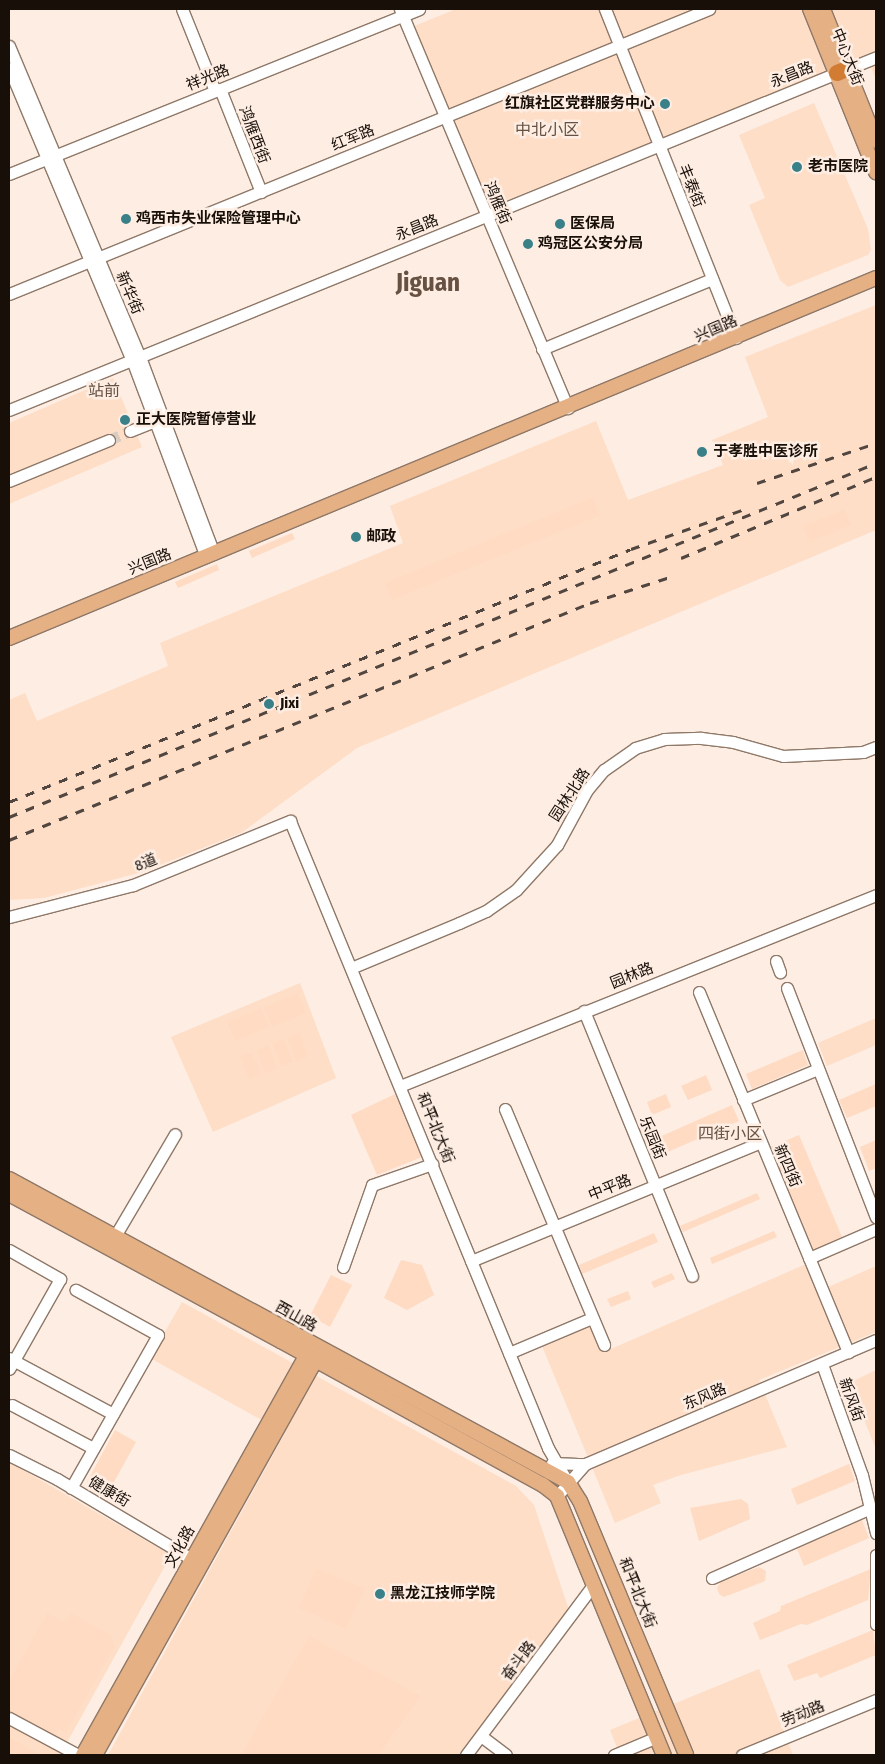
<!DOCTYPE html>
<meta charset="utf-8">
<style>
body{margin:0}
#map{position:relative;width:885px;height:1764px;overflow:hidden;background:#fdede2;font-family:"Fira Sans Condensed","Noto Sans SC",sans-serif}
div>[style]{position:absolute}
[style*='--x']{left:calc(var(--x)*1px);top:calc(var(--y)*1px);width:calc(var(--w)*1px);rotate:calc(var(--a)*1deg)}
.built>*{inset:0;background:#fedec7}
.green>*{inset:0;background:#ffdbc3}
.minor-tunnel>*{height:11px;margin-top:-5.5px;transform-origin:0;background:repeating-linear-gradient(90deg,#dbccc1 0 11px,transparent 0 16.5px)}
.roads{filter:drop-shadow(1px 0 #8f7868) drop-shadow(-1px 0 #8f7868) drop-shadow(0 1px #8f7868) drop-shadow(0 -1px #8f7868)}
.minor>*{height:11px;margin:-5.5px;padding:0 5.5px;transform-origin:5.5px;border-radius:5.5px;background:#fff}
.major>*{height:14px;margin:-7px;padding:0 7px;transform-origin:7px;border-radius:7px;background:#e4b084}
.highway>*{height:16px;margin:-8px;padding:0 8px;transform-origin:8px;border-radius:8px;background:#d27b32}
.rail>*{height:3px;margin-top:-1.5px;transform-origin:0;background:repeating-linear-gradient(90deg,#524740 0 9px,transparent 0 18px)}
.dots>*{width:14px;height:14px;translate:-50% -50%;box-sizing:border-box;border:2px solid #fdede2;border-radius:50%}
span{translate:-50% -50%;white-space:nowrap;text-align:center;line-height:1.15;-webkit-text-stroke:5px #fdede2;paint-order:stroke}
.street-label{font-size:15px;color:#180f09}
.poi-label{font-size:15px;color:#180f09;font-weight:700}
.right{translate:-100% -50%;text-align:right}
.left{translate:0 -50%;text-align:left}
.neighbourhood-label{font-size:16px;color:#665142}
.town-label{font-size:25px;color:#665142;font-weight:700}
.frame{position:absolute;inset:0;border:10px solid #180f09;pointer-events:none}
</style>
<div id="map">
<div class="built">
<div style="clip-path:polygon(456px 9px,876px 9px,876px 79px,866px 56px,490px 207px,412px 27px)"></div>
<div style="clip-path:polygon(814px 103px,868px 229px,871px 250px,868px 255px,788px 287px,780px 280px,749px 205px,765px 198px,739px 135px)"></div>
<div style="clip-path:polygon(876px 305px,876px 530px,357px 748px,241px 833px,142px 872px,44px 898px,9px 900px,9px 700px,25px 693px,37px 721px,168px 666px,160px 643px,403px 543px,390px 506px,596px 421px,628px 500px,723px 465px,712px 440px,768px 417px,745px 357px)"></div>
<div style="clip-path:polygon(113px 378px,142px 447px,9px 504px,9px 423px)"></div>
<div style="clip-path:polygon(300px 983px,336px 1078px,213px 1132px,171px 1037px)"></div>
<div style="clip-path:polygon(876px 1018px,876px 1045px,827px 1066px,818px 1043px)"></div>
<div style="clip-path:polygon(806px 1264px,817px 1292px,876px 1266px,876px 1332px,759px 1380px,787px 1447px,681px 1475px,653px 1485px,661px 1503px,615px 1523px,542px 1346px,592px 1324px,604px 1352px)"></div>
<div style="clip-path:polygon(182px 1302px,516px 1486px,534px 1505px,569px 1610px,459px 1755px,108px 1755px,285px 1433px,150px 1358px)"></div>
<div style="clip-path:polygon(876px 1370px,876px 1449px,849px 1383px)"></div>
<div style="clip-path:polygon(9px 1462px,171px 1555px,60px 1755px,9px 1755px)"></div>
<div style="clip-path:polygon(759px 1669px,793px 1755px,620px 1755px,610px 1730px)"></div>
</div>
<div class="green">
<div style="clip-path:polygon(593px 497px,600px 515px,392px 600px,385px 583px)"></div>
<div style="clip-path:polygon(845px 509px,851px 525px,809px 542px,803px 526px)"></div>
<div style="clip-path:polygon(292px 533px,295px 539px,252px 558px,249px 551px)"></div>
<div style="clip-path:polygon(217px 564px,219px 570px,178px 588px,175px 582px)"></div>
<div style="clip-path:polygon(298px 993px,306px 1013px,272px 1027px,264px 1007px)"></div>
<div style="clip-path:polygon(261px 1008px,269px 1027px,235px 1041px,227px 1022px)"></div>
<div style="clip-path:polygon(300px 1033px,308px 1056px,296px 1061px,288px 1038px)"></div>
<div style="clip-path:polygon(284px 1039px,293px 1062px,281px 1066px,272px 1043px)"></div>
<div style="clip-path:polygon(269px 1045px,277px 1068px,265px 1073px,257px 1050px)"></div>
<div style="clip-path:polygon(803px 1050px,808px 1065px,752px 1089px,746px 1074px)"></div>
<div style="clip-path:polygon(252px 1052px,261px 1074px,249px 1079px,240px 1056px)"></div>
<div style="clip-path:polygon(706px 1075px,712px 1090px,688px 1100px,681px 1086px)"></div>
<div style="clip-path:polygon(876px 1084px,876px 1106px,847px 1118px,839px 1100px)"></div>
<div style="clip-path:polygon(395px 1094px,422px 1157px,377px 1175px,351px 1115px)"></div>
<div style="clip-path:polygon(666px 1094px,671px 1107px,652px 1115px,647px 1102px)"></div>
<div style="clip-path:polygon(732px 1105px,739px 1121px,663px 1154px,657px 1138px)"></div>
<div style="clip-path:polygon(799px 1135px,842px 1237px,813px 1250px,769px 1148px)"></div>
<div style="clip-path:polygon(876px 1140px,876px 1168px,869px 1171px,860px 1147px)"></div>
<div style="clip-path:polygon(757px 1193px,760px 1199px,683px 1232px,680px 1226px)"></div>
<div style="clip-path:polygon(774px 1231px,777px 1237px,712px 1264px,710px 1258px)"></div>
<div style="clip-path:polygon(654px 1233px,658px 1242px,582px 1274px,579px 1265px)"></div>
<div style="clip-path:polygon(401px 1260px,422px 1265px,434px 1295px,407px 1310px,384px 1298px)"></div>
<div style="clip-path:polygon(672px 1273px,675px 1279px,654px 1288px,651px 1282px)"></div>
<div style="clip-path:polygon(331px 1275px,352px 1285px,330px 1327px,310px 1316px)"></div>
<div style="clip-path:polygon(628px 1291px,631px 1299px,611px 1307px,607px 1299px)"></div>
<div style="clip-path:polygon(115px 1430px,136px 1442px,108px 1493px,87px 1482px)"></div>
<div style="clip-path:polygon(849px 1464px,855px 1481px,797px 1505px,791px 1489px)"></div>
<div style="clip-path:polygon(741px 1499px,748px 1504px,750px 1519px,699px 1541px,690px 1508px)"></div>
<div style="clip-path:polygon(861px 1518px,869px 1538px,804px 1566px,796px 1546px)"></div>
<div style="clip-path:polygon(759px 1567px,766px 1571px,765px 1581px,724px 1597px,719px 1594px,717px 1588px,721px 1581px)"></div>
<div style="clip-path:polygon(316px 1569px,365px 1588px,346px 1629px,299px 1608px)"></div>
<div style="clip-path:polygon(871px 1569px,868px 1600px,807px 1625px,801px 1624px,760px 1640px,753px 1623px,780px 1611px,781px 1606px)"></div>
<div style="clip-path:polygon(47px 1613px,65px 1623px,71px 1613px,112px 1636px,114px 1647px,66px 1733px,59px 1729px,54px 1738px,9px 1712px,9px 1681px)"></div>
<div style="clip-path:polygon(873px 1630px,876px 1655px,820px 1678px,817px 1673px,794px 1681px,787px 1665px)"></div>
<div style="clip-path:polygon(309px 1636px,421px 1696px,378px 1755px,241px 1755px)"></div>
<div style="clip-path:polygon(9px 1737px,40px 1755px,9px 1755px)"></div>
</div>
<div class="minor-tunnel">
<div style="--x:109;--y:440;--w:23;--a:-23"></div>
</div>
<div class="roads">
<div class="minor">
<div style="--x:182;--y:9;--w:88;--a:68.1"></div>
<div style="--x:400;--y:9;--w:433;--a:67.2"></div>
<div style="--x:605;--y:9;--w:354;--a:68.3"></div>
<div style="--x:9;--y:46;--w:337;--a:67.2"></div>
<div style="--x:140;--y:357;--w:210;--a:69.4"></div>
<div style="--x:9;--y:68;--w:317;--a:67.2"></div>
<div style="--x:132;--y:360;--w:210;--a:69.4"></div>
<div style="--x:847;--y:69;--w:31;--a:-22"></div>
<div style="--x:220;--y:89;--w:111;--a:68.3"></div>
<div style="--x:9;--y:174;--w:442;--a:-21.9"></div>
<div style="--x:9;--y:294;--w:756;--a:-22.15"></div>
<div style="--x:542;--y:349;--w:184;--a:-22.4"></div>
<div style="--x:9;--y:410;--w:894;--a:-22.15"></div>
<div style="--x:130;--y:431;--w:27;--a:-22"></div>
<div style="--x:9;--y:481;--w:108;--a:-22.3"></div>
<div style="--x:9;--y:917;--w:128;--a:-14.5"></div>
<div style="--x:133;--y:885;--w:170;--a:-22.2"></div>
<div style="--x:290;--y:821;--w:678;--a:67.63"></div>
<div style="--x:548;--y:1448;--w:39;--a:60"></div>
<div style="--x:776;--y:961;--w:12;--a:70"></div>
<div style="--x:351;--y:968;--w:117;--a:-22.6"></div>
<div style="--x:459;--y:923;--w:30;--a:-24"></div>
<div style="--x:486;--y:911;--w:37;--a:-35"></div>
<div style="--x:516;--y:890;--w:61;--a:-47.7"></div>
<div style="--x:557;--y:845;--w:63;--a:-61.4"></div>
<div style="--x:587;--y:790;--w:26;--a:-50"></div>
<div style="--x:604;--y:770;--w:38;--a:-35"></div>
<div style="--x:635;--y:748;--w:30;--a:-17"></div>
<div style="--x:664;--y:739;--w:37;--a:-2"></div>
<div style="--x:701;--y:738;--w:32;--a:7"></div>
<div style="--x:733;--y:742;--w:52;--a:15.6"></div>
<div style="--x:783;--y:756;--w:80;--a:-2.9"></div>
<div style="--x:863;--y:752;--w:14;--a:-21"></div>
<div style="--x:787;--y:988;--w:246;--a:68.8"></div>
<div style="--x:699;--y:992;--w:390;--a:67.5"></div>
<div style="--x:584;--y:1011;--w:286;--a:67.8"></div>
<div style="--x:400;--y:1086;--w:513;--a:-21.86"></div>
<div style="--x:743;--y:1100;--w:81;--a:-22.5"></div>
<div style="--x:505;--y:1109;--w:256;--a:67.2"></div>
<div style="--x:115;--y:1236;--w:118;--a:-59.5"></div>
<div style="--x:9;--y:1250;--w:59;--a:29.6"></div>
<div style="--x:60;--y:1279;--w:103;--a:119.5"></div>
<div style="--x:809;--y:1258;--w:73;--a:-23.4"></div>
<div style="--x:471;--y:1261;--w:313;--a:-22.3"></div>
<div style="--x:343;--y:1267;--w:87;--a:-70.5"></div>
<div style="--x:372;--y:1185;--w:64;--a:-19.3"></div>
<div style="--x:509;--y:1353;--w:90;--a:-22.9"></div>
<div style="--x:9;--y:1358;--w:118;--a:28.3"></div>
<div style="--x:822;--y:1364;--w:118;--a:70.2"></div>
<div style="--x:862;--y:1475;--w:60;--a:76.4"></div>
<div style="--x:12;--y:1405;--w:92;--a:28"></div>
<div style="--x:9;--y:1455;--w:54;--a:26.6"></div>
<div style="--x:57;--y:1479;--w:157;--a:30.7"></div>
<div style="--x:552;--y:1463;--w:33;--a:2"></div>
<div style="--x:71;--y:1488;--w:176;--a:-60.4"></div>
<div style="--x:158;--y:1335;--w:94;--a:-151.2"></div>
<div style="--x:557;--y:1496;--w:43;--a:-48.8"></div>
<div style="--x:585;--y:1464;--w:316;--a:-23.1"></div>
<div style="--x:876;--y:1555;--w:69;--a:90"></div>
<div style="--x:712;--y:1578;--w:174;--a:-23.8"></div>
<div style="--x:9;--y:1718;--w:78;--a:28.2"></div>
<div style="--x:481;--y:1736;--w:31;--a:37"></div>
<div style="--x:466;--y:1755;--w:214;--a:-53.2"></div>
<div style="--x:614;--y:1755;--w:47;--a:-22.7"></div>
<div style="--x:742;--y:1755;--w:145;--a:-22.3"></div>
</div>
<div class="major">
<div style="--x:810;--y:9;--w:176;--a:68"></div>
<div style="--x:823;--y:9;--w:142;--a:68.1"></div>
<div style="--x:9;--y:638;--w:939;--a:-22.55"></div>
<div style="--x:9;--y:1179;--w:636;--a:28.46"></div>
<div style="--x:568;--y:1482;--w:22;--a:58"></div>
<div style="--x:580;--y:1501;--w:275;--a:67.3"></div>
<div style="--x:9;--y:1194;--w:309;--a:28.4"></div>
<div style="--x:281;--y:1341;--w:299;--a:28.8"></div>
<div style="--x:543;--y:1485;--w:18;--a:38"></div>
<div style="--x:557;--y:1496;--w:280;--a:67.6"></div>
<div style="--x:83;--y:1755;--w:457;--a:-60.8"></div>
<div style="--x:95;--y:1755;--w:458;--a:-60.8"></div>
</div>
<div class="highway">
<div style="--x:837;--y:73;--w:11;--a:-22"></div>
</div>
</div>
<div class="rail">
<div style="--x:757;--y:483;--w:126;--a:-18.6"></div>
<div style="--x:681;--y:558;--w:211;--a:-22.6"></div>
<div style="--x:9;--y:802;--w:671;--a:-22.13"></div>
<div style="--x:631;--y:549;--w:118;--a:-19.4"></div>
<div style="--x:9;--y:817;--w:936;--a:-22.21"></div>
<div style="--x:9;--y:840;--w:627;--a:-22.19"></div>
<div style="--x:590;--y:603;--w:84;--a:-18"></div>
</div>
<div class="dots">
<div style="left:665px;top:104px;background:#398089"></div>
<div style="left:797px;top:167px;background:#398089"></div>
<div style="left:126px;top:219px;background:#398089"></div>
<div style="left:560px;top:224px;background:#398089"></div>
<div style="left:528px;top:244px;background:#398089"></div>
<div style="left:125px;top:420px;background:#398089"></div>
<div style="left:702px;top:452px;background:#398089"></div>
<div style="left:356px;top:537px;background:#398089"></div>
<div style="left:269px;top:704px;background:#398089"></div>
<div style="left:380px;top:1594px;background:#398089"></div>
</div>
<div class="street-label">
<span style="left:847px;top:57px;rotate:68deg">中心大街</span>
<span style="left:792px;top:75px;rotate:-22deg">永昌路</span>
<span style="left:208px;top:78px;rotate:-22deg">祥光路</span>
<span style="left:254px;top:135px;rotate:69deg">鸿雁西街</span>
<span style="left:353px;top:138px;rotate:-22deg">红军路</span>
<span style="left:691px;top:186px;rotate:68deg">丰泰街</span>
<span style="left:497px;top:203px;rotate:67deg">鸿雁街</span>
<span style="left:417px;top:228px;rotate:-22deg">永昌路</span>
<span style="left:129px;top:293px;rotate:67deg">新华街</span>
<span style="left:716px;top:329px;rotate:-23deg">兴国路</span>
<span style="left:150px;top:562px;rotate:-22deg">兴国路</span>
<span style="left:570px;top:795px;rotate:-57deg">园林北路</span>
<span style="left:146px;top:863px;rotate:-22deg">8道</span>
<span style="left:632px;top:976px;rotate:-22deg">园林路</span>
<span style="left:435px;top:1128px;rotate:68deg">和平北大街</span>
<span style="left:652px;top:1138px;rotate:68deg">乐园街</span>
<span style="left:787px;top:1166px;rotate:67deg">新四街</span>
<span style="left:610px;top:1188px;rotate:-22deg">中平路</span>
<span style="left:296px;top:1317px;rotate:29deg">西山路</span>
<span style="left:705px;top:1397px;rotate:-23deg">东风路</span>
<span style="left:851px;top:1400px;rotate:70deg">新风街</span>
<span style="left:109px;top:1492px;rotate:30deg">健康街</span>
<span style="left:180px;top:1547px;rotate:-61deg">文化路</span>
<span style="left:637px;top:1593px;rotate:68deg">和平北大街</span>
<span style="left:519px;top:1661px;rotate:-53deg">奋斗路</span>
<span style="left:803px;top:1714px;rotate:-22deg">劳动路</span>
</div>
<div class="poi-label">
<span class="right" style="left:655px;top:104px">红旗社区党群服务中心</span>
<span class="left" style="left:808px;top:167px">老市医院</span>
<span class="left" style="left:136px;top:219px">鸡西市失业保险管理中心</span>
<span class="left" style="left:570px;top:224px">医保局</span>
<span class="left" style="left:538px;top:244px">鸡冠区公安分局</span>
<span class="left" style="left:136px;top:420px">正大医院暂停营业</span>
<span class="left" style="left:713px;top:452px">于孝胜中医诊所</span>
<span class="left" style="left:366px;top:537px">邮政</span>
<span class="left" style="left:280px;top:704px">Jixi</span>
<span class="left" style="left:390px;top:1594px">黑龙江技师学院</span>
</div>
<div class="neighbourhood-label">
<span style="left:547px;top:130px">中北小区</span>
<span style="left:104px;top:391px">站前</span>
<span style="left:730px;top:1134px">四街小区</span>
</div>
<div class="town-label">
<span style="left:428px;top:283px">Jiguan</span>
</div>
<div class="frame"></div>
</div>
